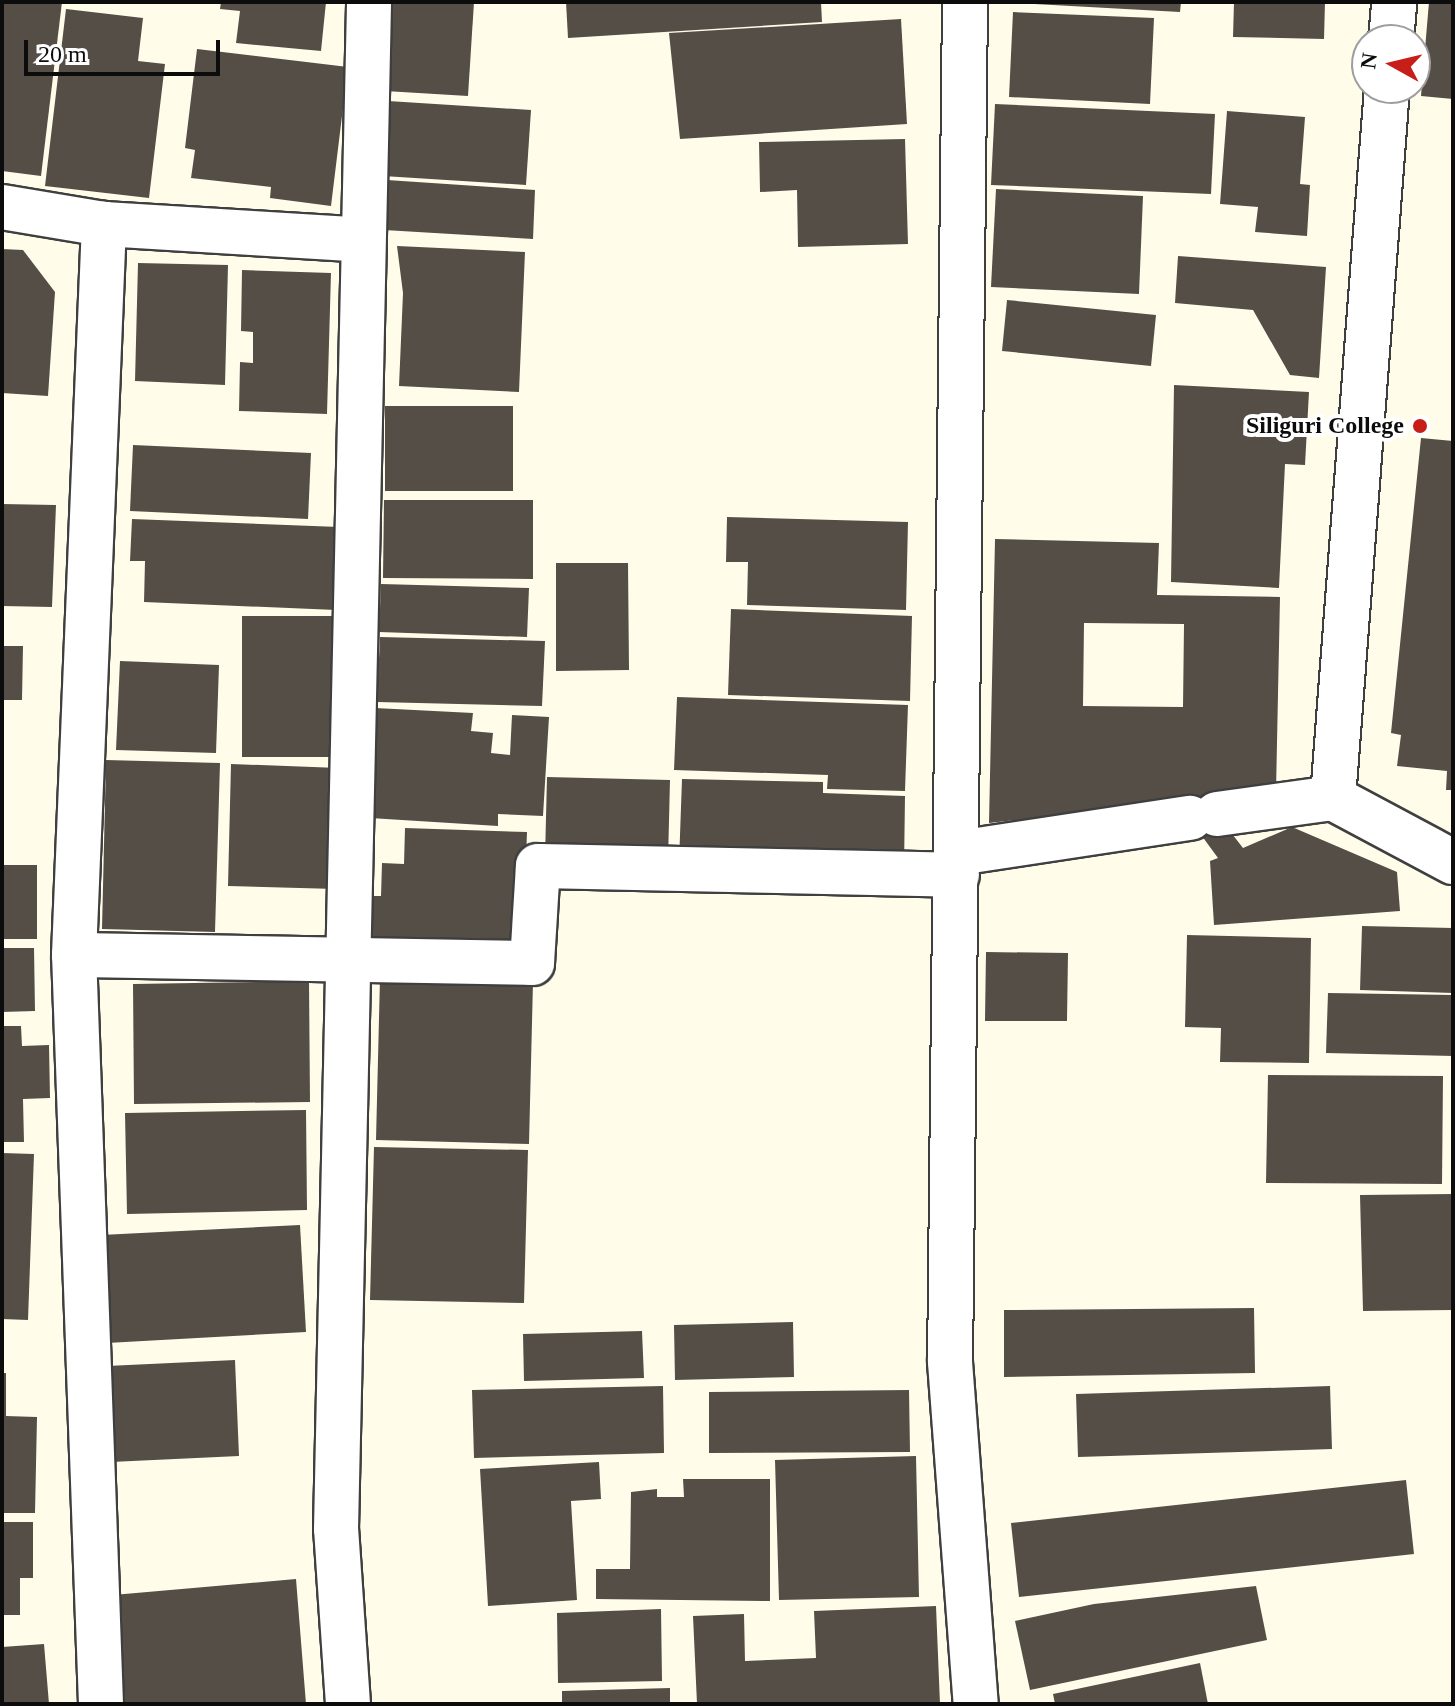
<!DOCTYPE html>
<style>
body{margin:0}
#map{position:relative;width:1455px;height:1706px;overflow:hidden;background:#fffdea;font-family:Georgia,serif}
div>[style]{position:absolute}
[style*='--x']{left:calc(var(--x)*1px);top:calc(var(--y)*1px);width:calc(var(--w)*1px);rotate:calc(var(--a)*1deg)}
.building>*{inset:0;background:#554e47}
.roads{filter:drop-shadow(2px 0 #3f3f3f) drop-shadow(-2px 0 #3f3f3f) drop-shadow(0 2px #3f3f3f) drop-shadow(0 -2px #3f3f3f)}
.minor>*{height:44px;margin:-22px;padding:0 22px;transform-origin:22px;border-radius:22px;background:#fff}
.dots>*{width:22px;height:22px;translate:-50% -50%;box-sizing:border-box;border:4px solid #fff;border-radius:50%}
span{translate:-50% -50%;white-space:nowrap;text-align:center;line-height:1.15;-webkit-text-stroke:8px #fff;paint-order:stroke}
.poi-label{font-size:24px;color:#0c0c0c;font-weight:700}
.right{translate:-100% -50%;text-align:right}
.frame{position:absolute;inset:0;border:4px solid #0c0c0c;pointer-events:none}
.north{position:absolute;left:1351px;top:24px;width:80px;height:80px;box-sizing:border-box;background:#fff;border:2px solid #9e9e9e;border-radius:50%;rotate:278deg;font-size:22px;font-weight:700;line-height:32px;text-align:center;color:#0c0c0c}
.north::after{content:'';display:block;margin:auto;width:28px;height:36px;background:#c71e19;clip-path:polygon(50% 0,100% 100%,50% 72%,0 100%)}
.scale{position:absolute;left:24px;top:40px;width:196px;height:36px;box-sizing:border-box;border:4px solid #0c0c0c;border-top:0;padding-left:10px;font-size:24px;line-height:28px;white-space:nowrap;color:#0c0c0c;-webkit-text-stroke:6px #fff;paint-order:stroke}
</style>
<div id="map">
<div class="building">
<div style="clip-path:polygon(2px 2px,62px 2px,41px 176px,2px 171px)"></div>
<div style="clip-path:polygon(221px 2px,326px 2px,321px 51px,236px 43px,240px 11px,220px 9px)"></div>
<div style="clip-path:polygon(391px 2px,474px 2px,468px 96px,385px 91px)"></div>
<div style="clip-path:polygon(566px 2px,821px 2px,822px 22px,568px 38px)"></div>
<div style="clip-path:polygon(1000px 2px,1181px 2px,1180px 12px)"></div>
<div style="clip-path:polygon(1234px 2px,1325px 2px,1324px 39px,1233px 37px)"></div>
<div style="clip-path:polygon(1429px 2px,1453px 2px,1453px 99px,1421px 96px)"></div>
<div style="clip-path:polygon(66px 9px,143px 18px,138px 61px,165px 64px,149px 198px,45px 186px)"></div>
<div style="clip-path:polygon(1013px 12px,1154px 18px,1150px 104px,1009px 97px)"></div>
<div style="clip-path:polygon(901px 19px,907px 124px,680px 139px,669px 33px)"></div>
<div style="clip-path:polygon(197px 49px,348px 67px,331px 206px,270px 198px,271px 187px,191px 178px,195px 150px,185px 148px)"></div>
<div style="clip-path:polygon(388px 101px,531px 110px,526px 185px,383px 176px)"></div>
<div style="clip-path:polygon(995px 104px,1215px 114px,1211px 194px,991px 185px)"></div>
<div style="clip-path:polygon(1227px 111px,1305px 117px,1300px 184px,1310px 185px,1307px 236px,1255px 232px,1258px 207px,1220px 204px)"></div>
<div style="clip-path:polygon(905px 139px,908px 244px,798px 247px,797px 190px,760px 192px,759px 142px)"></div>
<div style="clip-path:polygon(387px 180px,535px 190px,533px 239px,384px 230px)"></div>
<div style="clip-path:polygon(996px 189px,1143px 196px,1139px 294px,991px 287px)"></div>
<div style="clip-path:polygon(397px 246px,525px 252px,519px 392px,399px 386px,403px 293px)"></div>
<div style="clip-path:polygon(2px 249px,23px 250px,55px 292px,48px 396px,2px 393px)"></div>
<div style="clip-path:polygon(1178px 256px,1326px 267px,1319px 378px,1290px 375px,1253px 310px,1175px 303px)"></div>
<div style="clip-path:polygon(138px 263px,228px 265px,225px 385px,135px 381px)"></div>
<div style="clip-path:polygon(242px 270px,331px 273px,327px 414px,239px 411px,240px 362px,253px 363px,253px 332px,241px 331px)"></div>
<div style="clip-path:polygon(1007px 300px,1156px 315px,1151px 366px,1002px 351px)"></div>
<div style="clip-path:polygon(1174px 385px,1309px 392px,1305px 465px,1285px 464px,1279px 588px,1171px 582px)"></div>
<div style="clip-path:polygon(385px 406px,513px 406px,513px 491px,385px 491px)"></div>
<div style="clip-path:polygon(1421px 438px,1453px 441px,1453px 790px,1446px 790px,1447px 771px,1397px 766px,1401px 735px,1391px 733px)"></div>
<div style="clip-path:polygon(133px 445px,311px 453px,308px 519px,130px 511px)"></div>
<div style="clip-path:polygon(384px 500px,533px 500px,533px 579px,383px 578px)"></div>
<div style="clip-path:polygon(2px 504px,56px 505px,52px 607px,2px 606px)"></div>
<div style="clip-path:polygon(727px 517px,908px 522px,906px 610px,747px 605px,748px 562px,726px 562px)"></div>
<div style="clip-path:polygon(132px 519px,339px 527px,336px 610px,144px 602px,145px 561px,130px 561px)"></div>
<div style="clip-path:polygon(evenodd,995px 539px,1159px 543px,1157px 595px,1280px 597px,1276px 792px,1205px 799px,1243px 848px,1292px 827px,1397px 872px,1400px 911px,1214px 925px,1210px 861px,1218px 858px,1177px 802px,989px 823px,995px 539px,1084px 623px,1184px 624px,1183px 707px,1083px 706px,1084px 623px)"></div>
<div style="clip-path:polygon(556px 563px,628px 563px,629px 670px,556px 671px)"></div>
<div style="clip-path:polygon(381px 584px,529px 588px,527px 637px,379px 632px)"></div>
<div style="clip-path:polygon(731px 609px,912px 616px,910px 701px,728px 695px)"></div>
<div style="clip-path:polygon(242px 616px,333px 616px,333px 757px,242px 757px)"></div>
<div style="clip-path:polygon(380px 637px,545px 641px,542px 706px,377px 702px)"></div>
<div style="clip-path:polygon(2px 646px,23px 646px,22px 700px,2px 700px)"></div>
<div style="clip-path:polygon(120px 661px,219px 665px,216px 753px,116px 750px)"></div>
<div style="clip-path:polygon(677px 697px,908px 705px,905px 791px,827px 789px,828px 775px,674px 770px)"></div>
<div style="clip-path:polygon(375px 708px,473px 713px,471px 731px,493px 733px,491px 753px,510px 755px,512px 715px,549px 717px,543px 816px,498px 814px,498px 826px,370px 818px)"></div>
<div style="clip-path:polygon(106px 760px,220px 763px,215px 932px,102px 929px)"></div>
<div style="clip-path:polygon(231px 764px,339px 768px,336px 889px,228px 886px)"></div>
<div style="clip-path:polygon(547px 777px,670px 780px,668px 861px,545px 858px)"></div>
<div style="clip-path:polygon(682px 779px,823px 782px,823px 793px,905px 796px,904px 869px,679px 863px)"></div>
<div style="clip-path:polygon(405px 828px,527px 832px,523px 948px,370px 944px,371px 896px,381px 896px,382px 863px,404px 864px)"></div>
<div style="clip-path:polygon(2px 865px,37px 865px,37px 939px,2px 939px)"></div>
<div style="clip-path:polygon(1362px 926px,1453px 928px,1453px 993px,1360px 990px)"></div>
<div style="clip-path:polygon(1187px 935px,1311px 938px,1309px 1063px,1220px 1062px,1221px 1028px,1185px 1027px)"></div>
<div style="clip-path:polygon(2px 948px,34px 948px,35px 1011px,2px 1012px)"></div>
<div style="clip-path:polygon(986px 952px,1068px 953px,1067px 1021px,985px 1021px)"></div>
<div style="clip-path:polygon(380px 978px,533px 982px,529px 1144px,376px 1140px)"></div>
<div style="clip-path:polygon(309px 981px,310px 1102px,134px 1104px,133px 984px)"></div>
<div style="clip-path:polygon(1328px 993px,1453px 995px,1453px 1056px,1326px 1053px)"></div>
<div style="clip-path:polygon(2px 1026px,21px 1026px,22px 1046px,49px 1045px,50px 1098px,23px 1099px,24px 1142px,2px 1142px)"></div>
<div style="clip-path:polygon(1268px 1075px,1443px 1076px,1442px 1184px,1266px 1183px)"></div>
<div style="clip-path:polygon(306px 1110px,307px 1210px,127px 1214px,125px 1113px)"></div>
<div style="clip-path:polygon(374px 1147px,528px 1150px,524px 1303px,370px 1300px)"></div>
<div style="clip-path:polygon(2px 1153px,34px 1154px,28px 1320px,2px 1319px)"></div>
<div style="clip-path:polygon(1453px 1194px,1453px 1310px,1363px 1311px,1360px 1195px)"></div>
<div style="clip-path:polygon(300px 1225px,306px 1332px,107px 1343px,101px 1235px)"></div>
<div style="clip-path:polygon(1254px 1308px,1255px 1373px,1004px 1377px,1004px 1310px)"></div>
<div style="clip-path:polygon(793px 1322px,794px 1377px,675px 1380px,674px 1325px)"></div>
<div style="clip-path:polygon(642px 1331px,644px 1378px,524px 1381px,523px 1334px)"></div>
<div style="clip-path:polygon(235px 1360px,239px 1456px,111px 1462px,107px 1366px)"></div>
<div style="clip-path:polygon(2px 1373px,6px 1373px,6px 1416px,37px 1417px,35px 1513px,2px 1513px)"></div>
<div style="clip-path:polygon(663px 1386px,664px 1453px,474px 1458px,472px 1390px)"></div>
<div style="clip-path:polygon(1330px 1386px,1332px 1449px,1078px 1457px,1076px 1394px)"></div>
<div style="clip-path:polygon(909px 1390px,910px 1452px,709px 1453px,709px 1392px)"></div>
<div style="clip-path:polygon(916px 1456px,919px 1597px,779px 1600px,775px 1460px)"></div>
<div style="clip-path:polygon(599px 1462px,601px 1499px,571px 1501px,577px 1600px,488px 1606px,480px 1469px)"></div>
<div style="clip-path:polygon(683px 1479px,770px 1479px,770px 1601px,596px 1599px,596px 1569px,630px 1569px,631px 1492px,657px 1489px,657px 1497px,684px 1497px)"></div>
<div style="clip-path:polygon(1406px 1480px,1414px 1554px,1019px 1597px,1011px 1523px)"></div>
<div style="clip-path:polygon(2px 1522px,33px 1522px,33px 1578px,20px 1578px,20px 1615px,2px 1615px)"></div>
<div style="clip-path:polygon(296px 1579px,306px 1704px,123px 1704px,113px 1595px)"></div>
<div style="clip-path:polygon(1256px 1586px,1267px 1640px,1030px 1690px,1015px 1621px,1094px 1604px)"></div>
<div style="clip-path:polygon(936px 1606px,940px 1704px,697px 1704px,693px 1616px,744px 1614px,745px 1661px,816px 1658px,814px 1611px)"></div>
<div style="clip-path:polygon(661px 1609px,662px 1681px,558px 1683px,557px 1613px)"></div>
<div style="clip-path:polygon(44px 1644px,49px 1704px,2px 1704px,2px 1647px)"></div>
<div style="clip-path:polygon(1200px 1663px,1208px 1704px,1055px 1704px,1053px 1694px)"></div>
<div style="clip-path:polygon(670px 1688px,670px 1704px,562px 1704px,562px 1691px)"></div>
</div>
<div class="roads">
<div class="minor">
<div style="--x:965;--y:2;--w:1360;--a:90.63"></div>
<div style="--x:950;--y:1362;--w:343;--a:85.7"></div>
<div style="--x:1391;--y:40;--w:38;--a:-85"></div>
<div style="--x:1387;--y:88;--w:712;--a:94.35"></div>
<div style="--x:1333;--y:798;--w:136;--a:28.1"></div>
<div style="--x:2;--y:207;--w:103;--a:9.5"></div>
<div style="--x:104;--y:224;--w:259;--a:3.5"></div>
<div style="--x:1217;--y:814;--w:117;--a:-7.9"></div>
<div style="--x:958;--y:853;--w:235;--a:-8.6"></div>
<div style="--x:74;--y:955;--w:458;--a:1"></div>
<div style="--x:532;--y:963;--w:97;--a:-86.5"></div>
<div style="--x:538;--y:866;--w:419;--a:1.2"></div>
<div style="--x:101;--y:1704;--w:749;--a:-92.06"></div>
<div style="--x:74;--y:955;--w:732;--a:-87.65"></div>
<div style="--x:348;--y:1704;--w:175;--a:-93.9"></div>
<div style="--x:336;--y:1529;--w:1527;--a:-88.76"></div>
</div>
</div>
<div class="dots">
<div style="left:1420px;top:426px;background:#c71e19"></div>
</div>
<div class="poi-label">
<span class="right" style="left:1404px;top:426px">Siliguri College</span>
</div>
<div class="frame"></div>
<div class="north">N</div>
<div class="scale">20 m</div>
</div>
